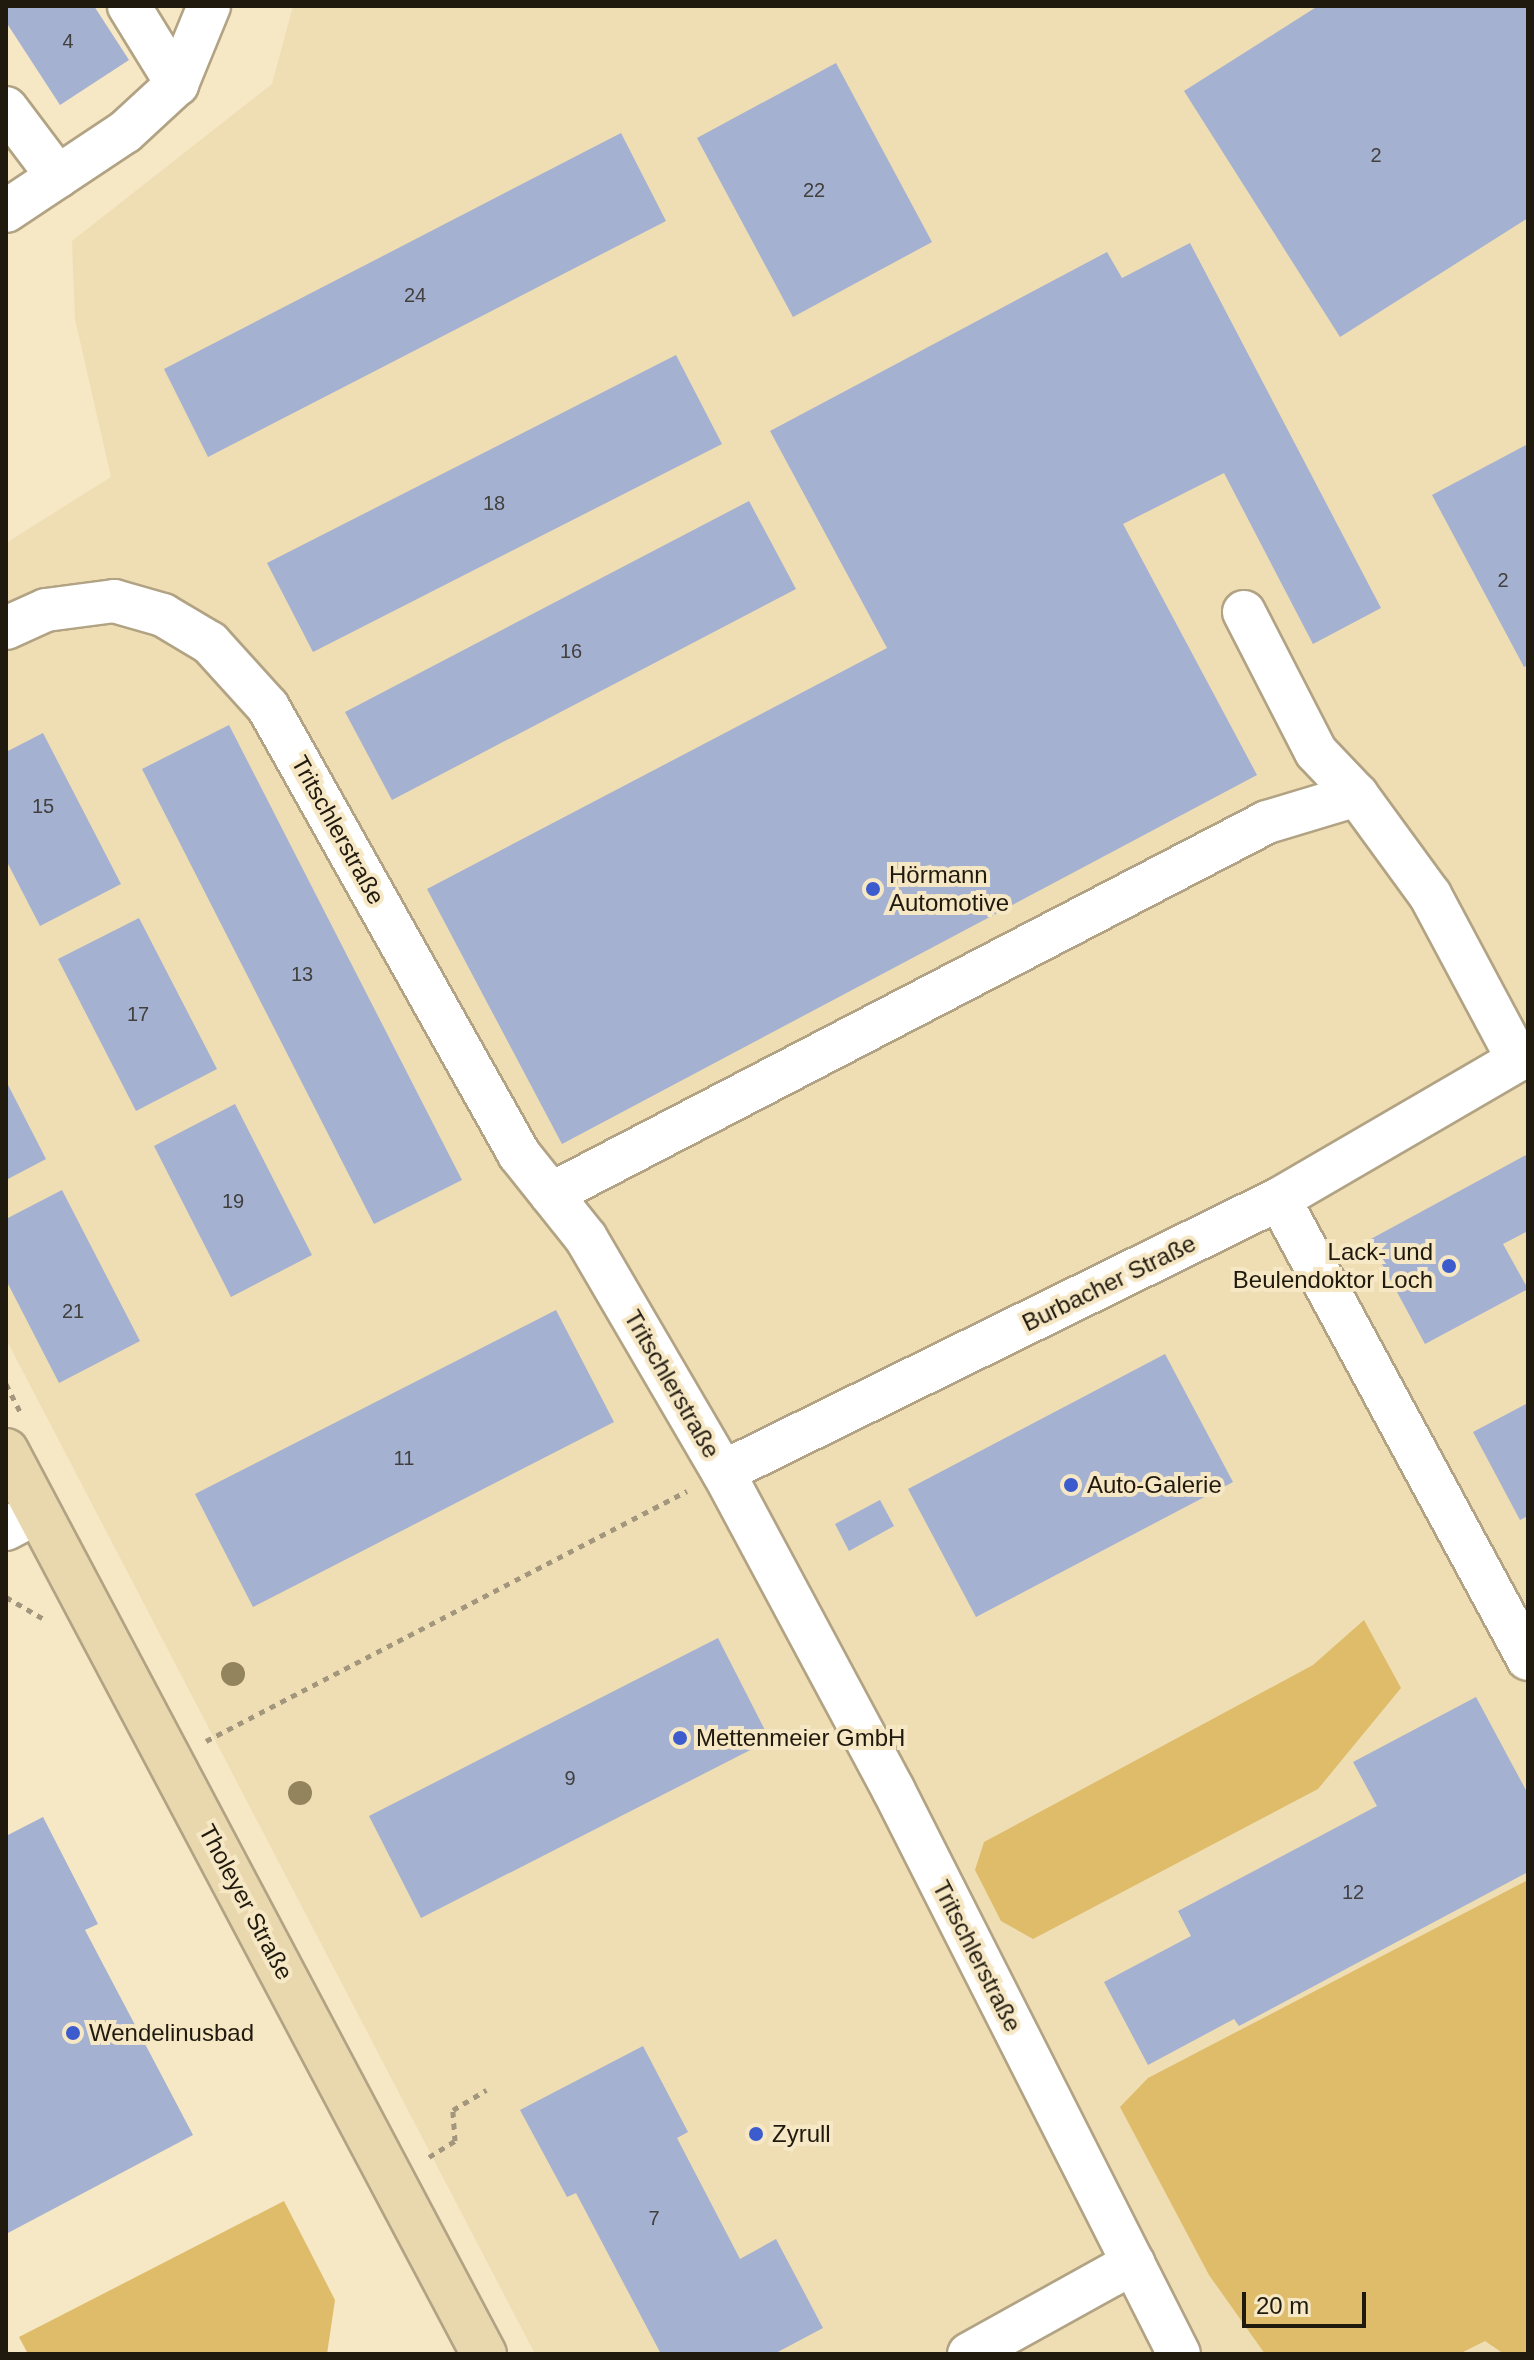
<!DOCTYPE html>
<meta charset="utf-8">
<style>
body{margin:0}
#map{position:relative;width:1534px;height:2360px;overflow:hidden;background:#f6e7c5;font-family:Arial,sans-serif}
div>[style]{position:absolute}
[style*='--x']{left:calc(var(--x)*1px);top:calc(var(--y)*1px);width:calc(var(--w)*1px);rotate:calc(var(--a)*1deg)}
.built>*{inset:0;background:#efddb4}
.green>*{inset:0;background:#debc6a}
.building>*{inset:0;background:#a4b1d0}
.path>*{height:5px;margin-top:-2.5px;transform-origin:0;background:repeating-linear-gradient(90deg,#a2977d 0 6px,transparent 0 12px)}
.roads{filter:drop-shadow(2px 0 #b1a383) drop-shadow(-2px 0 #b1a383) drop-shadow(0 2px #b1a383) drop-shadow(0 -2px #b1a383)}
.minor>*{height:42px;margin:-21px;padding:0 21px;transform-origin:21px;border-radius:21px;background:#fff}
.major>*{height:44px;margin:-22px;padding:0 22px;transform-origin:22px;border-radius:22px;background:#e9d7ad}
.trees>*{width:24px;height:24px;margin:-12px;border-radius:50%;background:#94845e}
.dots>*{width:22px;height:22px;translate:-50% -50%;box-sizing:border-box;border:4px solid #f6e7c5;border-radius:50%}
span{translate:-50% -50%;white-space:nowrap;text-align:center;line-height:1.15;-webkit-text-stroke:8px #f6e7c5;paint-order:stroke}
.number-label{font-size:20px;color:#41403e}
.number-label span{-webkit-text-stroke-width:0}
.street-label{font-size:24px;color:#201a0e}
.poi-label{font-size:24px;color:#201a0e}
.left{translate:0 -50%;text-align:left}
.right{translate:-100% -50%;text-align:right}
.frame{position:absolute;inset:0;border:8px solid #201a0e;pointer-events:none}
.scale{position:absolute;left:1242px;top:2292px;width:124px;height:36px;box-sizing:border-box;border:4px solid #201a0e;border-top:0;padding-left:10px;font-size:24px;line-height:28px;white-space:nowrap;color:#201a0e;-webkit-text-stroke:6px #f6e7c5;paint-order:stroke}
</style>
<div id="map">
<div class="built">
<div style="clip-path:polygon(293px 6px,1528px 6px,1528px 2354px,535px 2354px,6px 1339px,6px 543px,111px 477px,75px 319px,72px 241px,272px 84px)"></div>
</div>
<div class="green">
<div style="clip-path:polygon(1364px 1620px,1401px 1688px,1318px 1789px,1033px 1939px,1001px 1921px,975px 1870px,984px 1842px,1313px 1665px)"></div>
<div style="clip-path:polygon(1528px 1880px,1528px 2354px,1504px 2354px,1485px 2341px,1459px 2354px,1265px 2354px,1209px 2275px,1120px 2107px,1148px 2078px)"></div>
<div style="clip-path:polygon(284px 2201px,335px 2300px,327px 2354px,28px 2354px,19px 2337px)"></div>
</div>
<div class="building">
<div style="clip-path:polygon(6px 6px,94px 6px,129px 60px,60px 105px,6px 22px)"></div>
<div style="clip-path:polygon(1318px 6px,1528px 6px,1528px 218px,1340px 337px,1184px 91px)"></div>
<div style="clip-path:polygon(836px 63px,932px 242px,793px 317px,697px 138px)"></div>
<div style="clip-path:polygon(621px 133px,666px 221px,208px 457px,164px 369px)"></div>
<div style="clip-path:polygon(1190px 243px,1381px 608px,1313px 644px,1224px 473px,1123px 524px,1257px 775px,562px 1144px,427px 889px,887px 648px,770px 431px,1107px 252px,1122px 278px)"></div>
<div style="clip-path:polygon(676px 355px,722px 444px,313px 652px,267px 563px)"></div>
<div style="clip-path:polygon(1528px 444px,1528px 665px,1524px 667px,1432px 495px)"></div>
<div style="clip-path:polygon(749px 501px,796px 589px,392px 800px,345px 712px)"></div>
<div style="clip-path:polygon(229px 725px,462px 1180px,374px 1224px,142px 769px)"></div>
<div style="clip-path:polygon(43px 733px,121px 884px,40px 926px,6px 860px,6px 752px)"></div>
<div style="clip-path:polygon(139px 918px,217px 1069px,136px 1111px,58px 959px)"></div>
<div style="clip-path:polygon(6px 1081px,46px 1159px,6px 1180px)"></div>
<div style="clip-path:polygon(235px 1104px,312px 1255px,231px 1297px,154px 1146px)"></div>
<div style="clip-path:polygon(1528px 1154px,1528px 1231px,1503px 1244px,1528px 1289px,1425px 1344px,1369px 1240px)"></div>
<div style="clip-path:polygon(62px 1190px,140px 1341px,59px 1383px,6px 1280px,6px 1219px)"></div>
<div style="clip-path:polygon(556px 1310px,614px 1422px,253px 1607px,195px 1494px)"></div>
<div style="clip-path:polygon(1165px 1354px,1233px 1482px,976px 1617px,908px 1489px)"></div>
<div style="clip-path:polygon(1528px 1403px,1528px 1516px,1520px 1520px,1473px 1432px)"></div>
<div style="clip-path:polygon(880px 1500px,894px 1526px,849px 1551px,835px 1524px)"></div>
<div style="clip-path:polygon(718px 1638px,770px 1740px,421px 1918px,369px 1816px)"></div>
<div style="clip-path:polygon(1476px 1697px,1528px 1794px,1528px 1872px,1239px 2026px,1234px 2019px,1148px 2065px,1104px 1982px,1191px 1936px,1178px 1911px,1377px 1806px,1353px 1762px)"></div>
<div style="clip-path:polygon(43px 1817px,98px 1924px,85px 1930px,193px 2135px,6px 2234px,6px 1836px)"></div>
<div style="clip-path:polygon(643px 2046px,688px 2132px,677px 2138px,740px 2259px,776px 2239px,823px 2328px,774px 2354px,661px 2354px,576px 2193px,567px 2197px,520px 2110px)"></div>
</div>
<div class="path">
<div style="--x:6;--y:1384;--w:31;--a:63"></div>
<div style="--x:6;--y:1597;--w:42;--a:30.3"></div>
<div style="--x:206;--y:1741;--w:542;--a:-27.46"></div>
<div style="--x:429;--y:2157;--w:31;--a:-32"></div>
<div style="--x:455;--y:2141;--w:31;--a:-94"></div>
<div style="--x:453;--y:2110;--w:39;--a:-31"></div>
</div>
<div class="roads">
<div class="minor">
<div style="--x:129;--y:6;--w:92;--a:58.4"></div>
<div style="--x:6;--y:108;--w:86;--a:53"></div>
<div style="--x:6;--y:211;--w:143;--a:-33.6"></div>
<div style="--x:125;--y:132;--w:71;--a:-42.7"></div>
<div style="--x:177;--y:84;--w:84;--a:-67.7"></div>
<div style="--x:1244;--y:612;--w:157;--a:62.8"></div>
<div style="--x:1316;--y:752;--w:59;--a:46.4"></div>
<div style="--x:1357;--y:795;--w:124;--a:53.9"></div>
<div style="--x:1430;--y:895;--w:187;--a:61.9"></div>
<div style="--x:6;--y:628;--w:44;--a:-24.2"></div>
<div style="--x:46;--y:610;--w:69;--a:-7.5"></div>
<div style="--x:114;--y:601;--w:51;--a:15.9"></div>
<div style="--x:163;--y:615;--w:55;--a:30.8"></div>
<div style="--x:210;--y:643;--w:86;--a:47.8"></div>
<div style="--x:268;--y:707;--w:513;--a:60.68"></div>
<div style="--x:519;--y:1154;--w:107;--a:51.4"></div>
<div style="--x:586;--y:1238;--w:271;--a:59.7"></div>
<div style="--x:723;--y:1472;--w:360;--a:61.8"></div>
<div style="--x:893;--y:1789;--w:633;--a:63.15"></div>
<div style="--x:551;--y:1194;--w:807;--a:-27.45"></div>
<div style="--x:1267;--y:822;--w:94;--a:-16.7"></div>
<div style="--x:1279;--y:1199;--w:523;--a:61.57"></div>
<div style="--x:723;--y:1472;--w:619;--a:-26.15"></div>
<div style="--x:1279;--y:1199;--w:288;--a:-30.2"></div>
<div style="--x:6;--y:1529;--w:36;--a:-28"></div>
<div style="--x:969;--y:2354;--w:188;--a:-29"></div>
</div>
<div class="major">
<div style="--x:6;--y:1451;--w:1022;--a:62.11"></div>
</div>
</div>
<div class="trees">
<div style="left:233px;top:1674px"></div>
<div style="left:300px;top:1793px"></div>
</div>
<div class="dots">
<div style="left:873px;top:889px;background:#3c5cce"></div>
<div style="left:1449px;top:1266px;background:#3c5cce"></div>
<div style="left:1071px;top:1485px;background:#3c5cce"></div>
<div style="left:680px;top:1738px;background:#3c5cce"></div>
<div style="left:73px;top:2033px;background:#3c5cce"></div>
<div style="left:756px;top:2134px;background:#3c5cce"></div>
</div>
<div class="number-label">
<span style="left:68px;top:41px">4</span>
<span style="left:1376px;top:155px">2</span>
<span style="left:814px;top:190px">22</span>
<span style="left:415px;top:295px">24</span>
<span style="left:494px;top:503px">18</span>
<span style="left:1503px;top:580px">2</span>
<span style="left:571px;top:651px">16</span>
<span style="left:43px;top:806px">15</span>
<span style="left:302px;top:974px">13</span>
<span style="left:138px;top:1014px">17</span>
<span style="left:233px;top:1201px">19</span>
<span style="left:73px;top:1311px">21</span>
<span style="left:404px;top:1458px">11</span>
<span style="left:570px;top:1778px">9</span>
<span style="left:1353px;top:1892px">12</span>
<span style="left:654px;top:2218px">7</span>
</div>
<div class="street-label">
<span style="left:338px;top:830px;rotate:61deg">Tritschlerstraße</span>
<span style="left:1109px;top:1283px;rotate:-26deg">Burbacher Straße</span>
<span style="left:672px;top:1384px;rotate:60deg">Tritschlerstraße</span>
<span style="left:246px;top:1902px;rotate:62deg">Tholeyer Straße</span>
<span style="left:977px;top:1956px;rotate:63deg">Tritschlerstraße</span>
</div>
<div class="poi-label">
<span class="left" style="left:889px;top:889px">Hörmann<br>Automotive</span>
<span class="right" style="left:1433px;top:1266px">Lack- und<br>Beulendoktor Loch</span>
<span class="left" style="left:1087px;top:1485px">Auto-Galerie</span>
<span class="left" style="left:696px;top:1738px">Mettenmeier GmbH</span>
<span class="left" style="left:89px;top:2033px">Wendelinusbad</span>
<span class="left" style="left:772px;top:2134px">Zyrull</span>
</div>
<div class="frame"></div>
<div class="scale">20 m</div>
</div>
